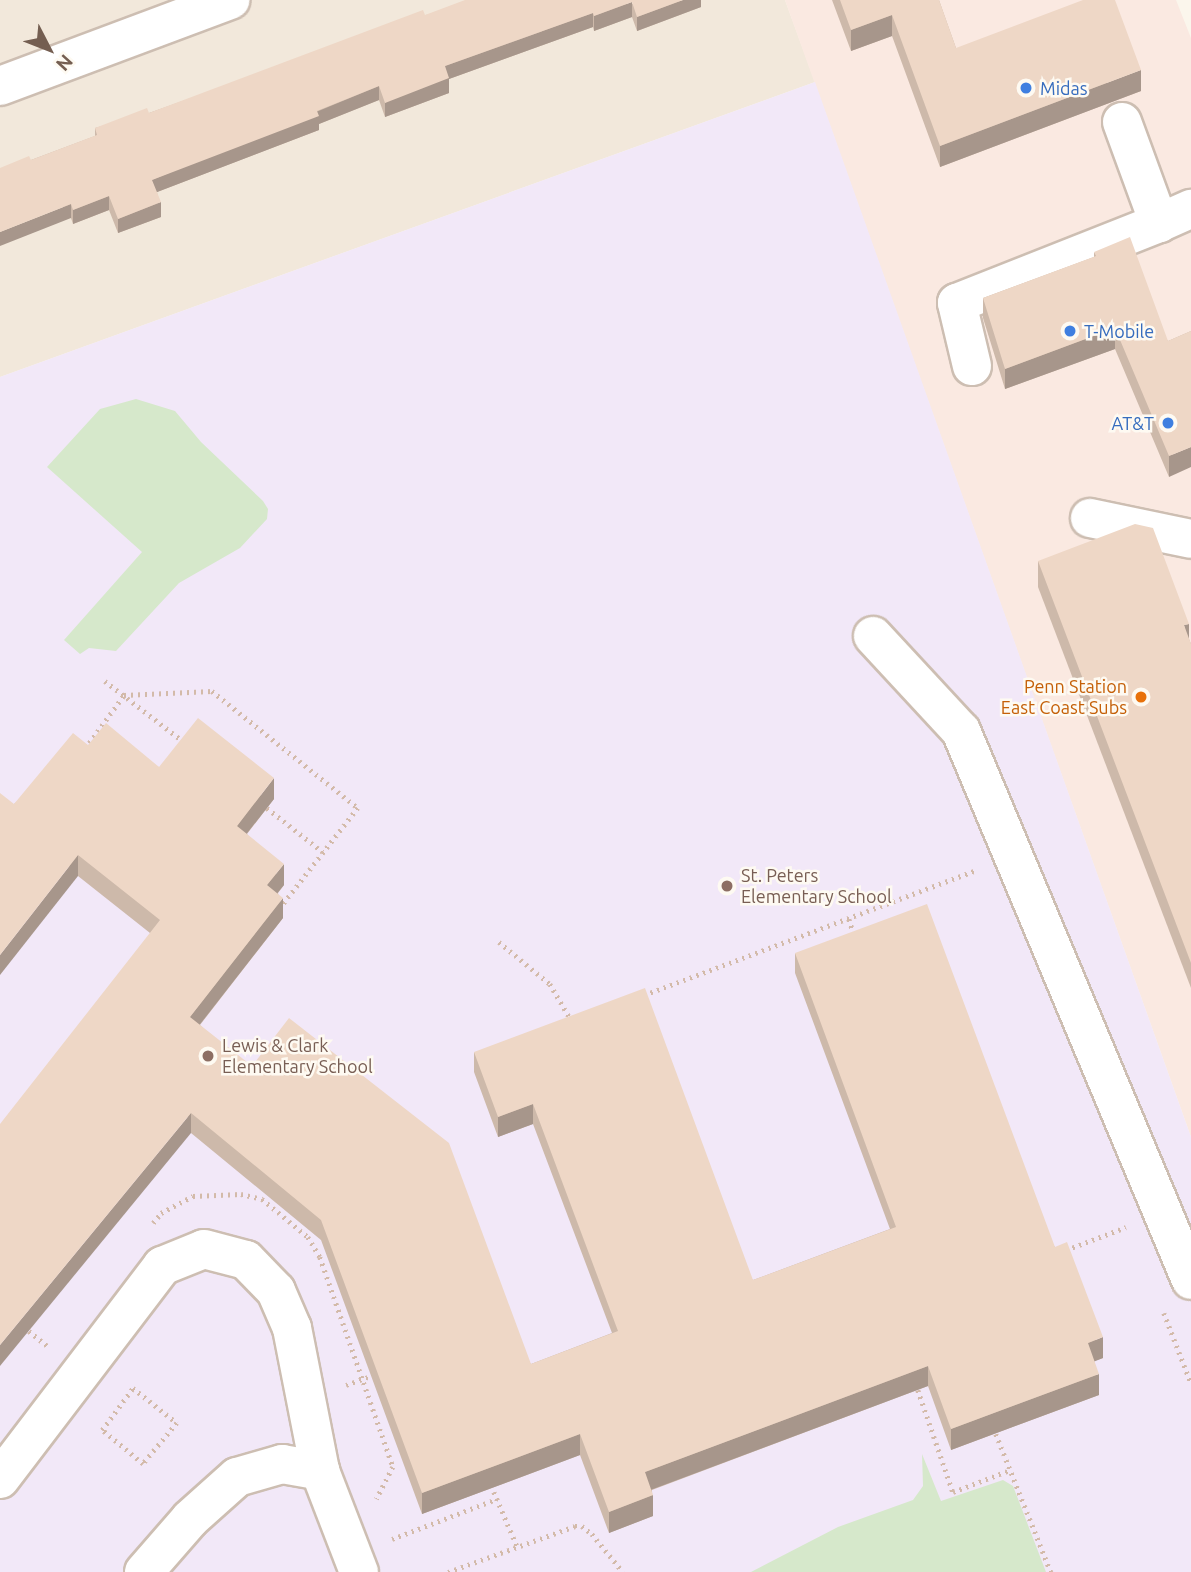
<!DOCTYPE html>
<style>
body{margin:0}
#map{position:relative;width:1191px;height:1572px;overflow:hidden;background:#fbf6ec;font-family:Ubuntu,sans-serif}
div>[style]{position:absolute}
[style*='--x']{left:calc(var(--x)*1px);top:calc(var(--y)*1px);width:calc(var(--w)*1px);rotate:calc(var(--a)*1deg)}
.residential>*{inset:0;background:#f2e8db}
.commercial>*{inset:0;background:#fae9e1}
.education>*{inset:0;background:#f2e8f8}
.green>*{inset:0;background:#d6e8cb}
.path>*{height:4.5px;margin-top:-2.25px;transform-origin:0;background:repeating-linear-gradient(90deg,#d3baa9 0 2px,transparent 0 7px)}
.roads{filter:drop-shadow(2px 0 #cdbeb2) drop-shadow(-2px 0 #cdbeb2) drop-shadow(0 2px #cdbeb2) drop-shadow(0 -2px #cdbeb2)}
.minor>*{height:38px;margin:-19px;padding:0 19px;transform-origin:19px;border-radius:19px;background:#fff}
.wall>*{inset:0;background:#cdb9aa}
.shaded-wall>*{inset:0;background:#a7968b}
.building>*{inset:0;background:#eed7c6}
.dots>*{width:19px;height:19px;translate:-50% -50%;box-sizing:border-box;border:4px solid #fefaf2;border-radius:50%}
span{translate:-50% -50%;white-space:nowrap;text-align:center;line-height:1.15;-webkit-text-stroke:5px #fefaf2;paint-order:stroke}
.shop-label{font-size:18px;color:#366cbe}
.left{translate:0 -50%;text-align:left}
.right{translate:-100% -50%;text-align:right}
.food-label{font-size:18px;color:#c56008}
.education-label{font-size:18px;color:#785e54}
.north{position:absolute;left:14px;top:14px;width:70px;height:70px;-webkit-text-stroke:5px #fefaf2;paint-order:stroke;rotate:132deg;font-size:19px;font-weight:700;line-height:28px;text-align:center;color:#745e51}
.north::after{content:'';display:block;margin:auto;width:24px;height:32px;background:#745e51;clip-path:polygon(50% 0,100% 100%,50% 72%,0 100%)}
</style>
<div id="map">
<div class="residential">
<div style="clip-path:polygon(0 0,785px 0,815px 82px,0 377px)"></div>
</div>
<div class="commercial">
<div style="clip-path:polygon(785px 0,1176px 0,1191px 38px,1191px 1137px)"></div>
</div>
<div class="education">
<div style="clip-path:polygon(815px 82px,1191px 1137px,1191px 1572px,0 1572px,0 377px)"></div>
</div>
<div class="green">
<div style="clip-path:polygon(136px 399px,175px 411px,201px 442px,263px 501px,268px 509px,267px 519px,240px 548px,179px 583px,116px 651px,89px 648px,80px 654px,64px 640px,142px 552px,47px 467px,100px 409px)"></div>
<div style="clip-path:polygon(922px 1454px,941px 1501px,1003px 1480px,1013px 1486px,1046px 1572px,751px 1572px,838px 1527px,913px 1500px,923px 1486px)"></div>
</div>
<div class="path">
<div style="--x:105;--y:681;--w:100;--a:37.7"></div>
<div style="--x:89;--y:743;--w:59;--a:-53.9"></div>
<div style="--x:124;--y:695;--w:88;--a:-2.6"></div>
<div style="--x:212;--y:691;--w:187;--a:38.7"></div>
<div style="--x:358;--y:808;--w:125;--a:127.9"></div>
<div style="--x:267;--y:808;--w:71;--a:38.2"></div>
<div style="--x:849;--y:919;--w:16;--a:72"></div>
<div style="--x:499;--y:942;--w:66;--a:39.5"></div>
<div style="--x:550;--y:984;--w:42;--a:59.7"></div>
<div style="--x:644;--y:995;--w:355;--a:-20.6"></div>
<div style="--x:153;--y:1223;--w:13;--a:-51"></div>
<div style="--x:161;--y:1213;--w:36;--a:-28"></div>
<div style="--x:193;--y:1196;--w:48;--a:-2.4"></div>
<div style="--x:241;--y:1194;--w:22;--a:13"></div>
<div style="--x:262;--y:1199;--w:60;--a:39.6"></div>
<div style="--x:308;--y:1237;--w:23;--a:59"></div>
<div style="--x:320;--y:1257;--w:222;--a:70.8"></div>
<div style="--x:393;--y:1467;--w:36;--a:117"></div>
<div style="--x:1066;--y:1250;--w:64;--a:-21"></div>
<div style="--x:1164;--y:1313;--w:75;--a:68.9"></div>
<div style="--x:29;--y:1331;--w:27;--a:39"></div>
<div style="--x:346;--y:1385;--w:27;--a:-20"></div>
<div style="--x:133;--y:1388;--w:56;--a:38.5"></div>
<div style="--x:177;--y:1423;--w:53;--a:129.7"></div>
<div style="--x:143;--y:1464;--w:53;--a:-140.3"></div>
<div style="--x:102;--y:1430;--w:52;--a:-53.6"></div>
<div style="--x:918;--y:1390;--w:108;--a:71.1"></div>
<div style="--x:953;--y:1492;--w:61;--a:-21.1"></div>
<div style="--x:996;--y:1434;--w:149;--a:68.3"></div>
<div style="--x:494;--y:1492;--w:59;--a:66.9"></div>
<div style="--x:392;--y:1539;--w:112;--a:-20.9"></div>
<div style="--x:448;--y:1572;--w:135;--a:-19.9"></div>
<div style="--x:575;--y:1526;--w:7;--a:0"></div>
<div style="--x:582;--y:1526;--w:13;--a:39"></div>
<div style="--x:592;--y:1534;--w:49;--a:50.8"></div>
</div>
<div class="roads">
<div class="minor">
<div style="--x:0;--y:86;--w:246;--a:-20.5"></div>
<div style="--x:1122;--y:122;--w:108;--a:69.9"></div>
<div style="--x:1159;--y:223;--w:35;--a:-24"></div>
<div style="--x:972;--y:366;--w:65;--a:-103.4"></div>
<div style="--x:957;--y:303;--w:217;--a:-21.6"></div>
<div style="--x:1090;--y:518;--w:103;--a:11.7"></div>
<div style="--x:873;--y:636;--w:129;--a:47.2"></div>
<div style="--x:961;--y:731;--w:595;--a:67.27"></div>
<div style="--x:0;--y:1479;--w:268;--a:-52.7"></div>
<div style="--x:162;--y:1266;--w:45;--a:-22"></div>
<div style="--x:204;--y:1249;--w:43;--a:14.7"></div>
<div style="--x:246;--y:1260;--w:43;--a:45.9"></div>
<div style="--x:276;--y:1291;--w:40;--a:66.6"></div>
<div style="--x:292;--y:1328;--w:146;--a:78.9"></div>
<div style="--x:320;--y:1471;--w:108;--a:68.9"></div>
<div style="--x:144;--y:1572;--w:70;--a:-49"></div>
<div style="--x:190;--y:1519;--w:63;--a:-41.8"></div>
<div style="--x:237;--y:1477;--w:47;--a:-16.1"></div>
<div style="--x:282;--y:1464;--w:39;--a:10"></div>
</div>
</div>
<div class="wall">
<div style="clip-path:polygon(701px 0,701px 7px,637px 31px,632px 17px,594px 31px,593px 27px,449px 79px,449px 93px,385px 117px,379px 100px,319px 124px,319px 130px,157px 192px,161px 217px,118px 233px,109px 210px,73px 224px,71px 218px,31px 160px,95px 136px,95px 128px,149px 113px,425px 15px)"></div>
<div style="clip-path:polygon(832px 0,939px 0,956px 48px,1141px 91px,940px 167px,892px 36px,851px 51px)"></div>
<div style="clip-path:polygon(1094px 252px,1168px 341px,1191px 331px,1169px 477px,1115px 349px,1005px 389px,983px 318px,983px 298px,1094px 257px)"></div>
<div style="clip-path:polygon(1038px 561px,1189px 639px,1191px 644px,1191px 988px,1038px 587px)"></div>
<div style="clip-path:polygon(88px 745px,159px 767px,274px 799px,247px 834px,284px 885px,278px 893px,283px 918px,200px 1025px,531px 1364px,612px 1333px,533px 1124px,498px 1137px,474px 1072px,474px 1052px,753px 1280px,890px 1229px,795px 973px,795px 953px,1055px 1247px,1103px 1358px,1094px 1361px,1099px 1395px,951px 1450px,928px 1386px,652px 1490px,653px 1516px,609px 1533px,580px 1455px,422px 1514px,321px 1240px,191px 1133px,150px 933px,78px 876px,14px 804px)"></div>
</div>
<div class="shaded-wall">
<div style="clip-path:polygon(683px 0,701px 0,701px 7px,637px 31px,637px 17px)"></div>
<div style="clip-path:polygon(632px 2px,632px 17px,594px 31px,594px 16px)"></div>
<div style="clip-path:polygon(593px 13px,593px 27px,449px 79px,449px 93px,385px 117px,385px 103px,445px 66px)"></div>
<div style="clip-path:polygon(892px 15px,892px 36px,851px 51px,851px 30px)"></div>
<div style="clip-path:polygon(1141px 70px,1141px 91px,940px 167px,940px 146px)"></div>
<div style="clip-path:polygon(379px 86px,379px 100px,319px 124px,319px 130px,152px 194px,152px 180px)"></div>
<div style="clip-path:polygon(109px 196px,109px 210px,73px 224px,73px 210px)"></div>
<div style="clip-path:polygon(161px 202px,161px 217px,118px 233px,118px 219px)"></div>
<div style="clip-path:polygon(71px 204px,71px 218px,0 246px,0 232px)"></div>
<div style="clip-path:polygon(1115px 328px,1115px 349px,1005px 389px,1005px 369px)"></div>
<div style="clip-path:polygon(1191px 447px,1191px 467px,1169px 477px,1169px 456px)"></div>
<div style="clip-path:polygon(1189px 624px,1189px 649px,1184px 625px)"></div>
<div style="clip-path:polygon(274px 778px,274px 799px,237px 846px,237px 826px)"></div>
<div style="clip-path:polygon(78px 855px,78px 876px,0 975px,0 955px)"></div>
<div style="clip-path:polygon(284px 864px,284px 885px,267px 906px,267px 885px)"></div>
<div style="clip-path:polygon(283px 898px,283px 918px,190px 1037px,190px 1017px)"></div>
<div style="clip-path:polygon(533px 1104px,533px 1124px,498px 1137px,498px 1117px)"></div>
<div style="clip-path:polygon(191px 1113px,191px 1133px,0 1366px,0 1345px)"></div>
<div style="clip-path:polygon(1103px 1337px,1103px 1358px,1088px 1364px,1088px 1343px)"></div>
<div style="clip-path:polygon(928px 1366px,928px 1386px,645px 1492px,645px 1472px)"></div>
<div style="clip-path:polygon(1099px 1374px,1099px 1395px,951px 1450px,951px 1429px)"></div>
<div style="clip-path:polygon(580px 1434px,580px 1455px,422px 1514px,422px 1493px)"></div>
<div style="clip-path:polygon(653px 1495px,653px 1516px,609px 1533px,609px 1512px)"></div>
</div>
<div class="building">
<div style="clip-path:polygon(465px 0,683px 0,637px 17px,632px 2px,594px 16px,593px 13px,445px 66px,449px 78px,385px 103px,379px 86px,317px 111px,319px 116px,152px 180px,161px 202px,118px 219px,109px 196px,73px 210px,71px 204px,0 232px,0 168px,29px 156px,31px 160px,97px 135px,95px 128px,147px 108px,149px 113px,423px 10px,425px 15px)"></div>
<div style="clip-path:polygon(840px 0,939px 0,956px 48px,1083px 0,1115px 0,1141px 70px,940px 146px,892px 15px,851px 30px)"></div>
<div style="clip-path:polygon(1130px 237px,1168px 341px,1191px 331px,1191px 447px,1169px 456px,1115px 328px,1005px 369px,983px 298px,1096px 256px,1094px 252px)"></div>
<div style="clip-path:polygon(1135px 524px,1153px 528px,1189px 624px,1184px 625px,1191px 644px,1191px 963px,1038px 561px)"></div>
<div style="clip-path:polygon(198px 718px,274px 778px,237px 826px,284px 864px,267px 885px,283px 898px,190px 1017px,252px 1066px,289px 1018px,449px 1143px,531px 1364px,618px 1331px,533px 1104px,498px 1117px,474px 1052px,645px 988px,753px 1280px,896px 1227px,795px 953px,927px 904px,1055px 1247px,1067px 1242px,1103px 1337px,1088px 1343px,1099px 1374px,951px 1429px,928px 1366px,645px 1472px,653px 1495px,609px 1512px,580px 1434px,422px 1493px,321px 1220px,191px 1113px,0 1345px,0 1124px,160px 920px,78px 855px,0 955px,0 793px,14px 804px,73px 733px,88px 745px,106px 723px,159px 767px)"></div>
</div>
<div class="dots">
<div style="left:1026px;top:88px;background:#3f7fe0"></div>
<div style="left:1070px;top:331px;background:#3f7fe0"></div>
<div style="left:1168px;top:423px;background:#3f7fe0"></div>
<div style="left:1141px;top:697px;background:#e8710a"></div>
<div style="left:727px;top:886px;background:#8d6e63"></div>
<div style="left:208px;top:1056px;background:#8d6e63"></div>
</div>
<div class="shop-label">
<span class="left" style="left:1040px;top:88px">Midas</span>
<span class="left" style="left:1084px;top:331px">T-Mobile</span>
<span class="right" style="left:1154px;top:423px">AT&amp;T</span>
</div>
<div class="food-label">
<span class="right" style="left:1127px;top:697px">Penn Station<br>East Coast Subs</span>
</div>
<div class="education-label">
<span class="left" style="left:741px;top:886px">St. Peters<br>Elementary School</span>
<span class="left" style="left:222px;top:1056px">Lewis &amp; Clark<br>Elementary School</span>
</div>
<div class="north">N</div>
</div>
